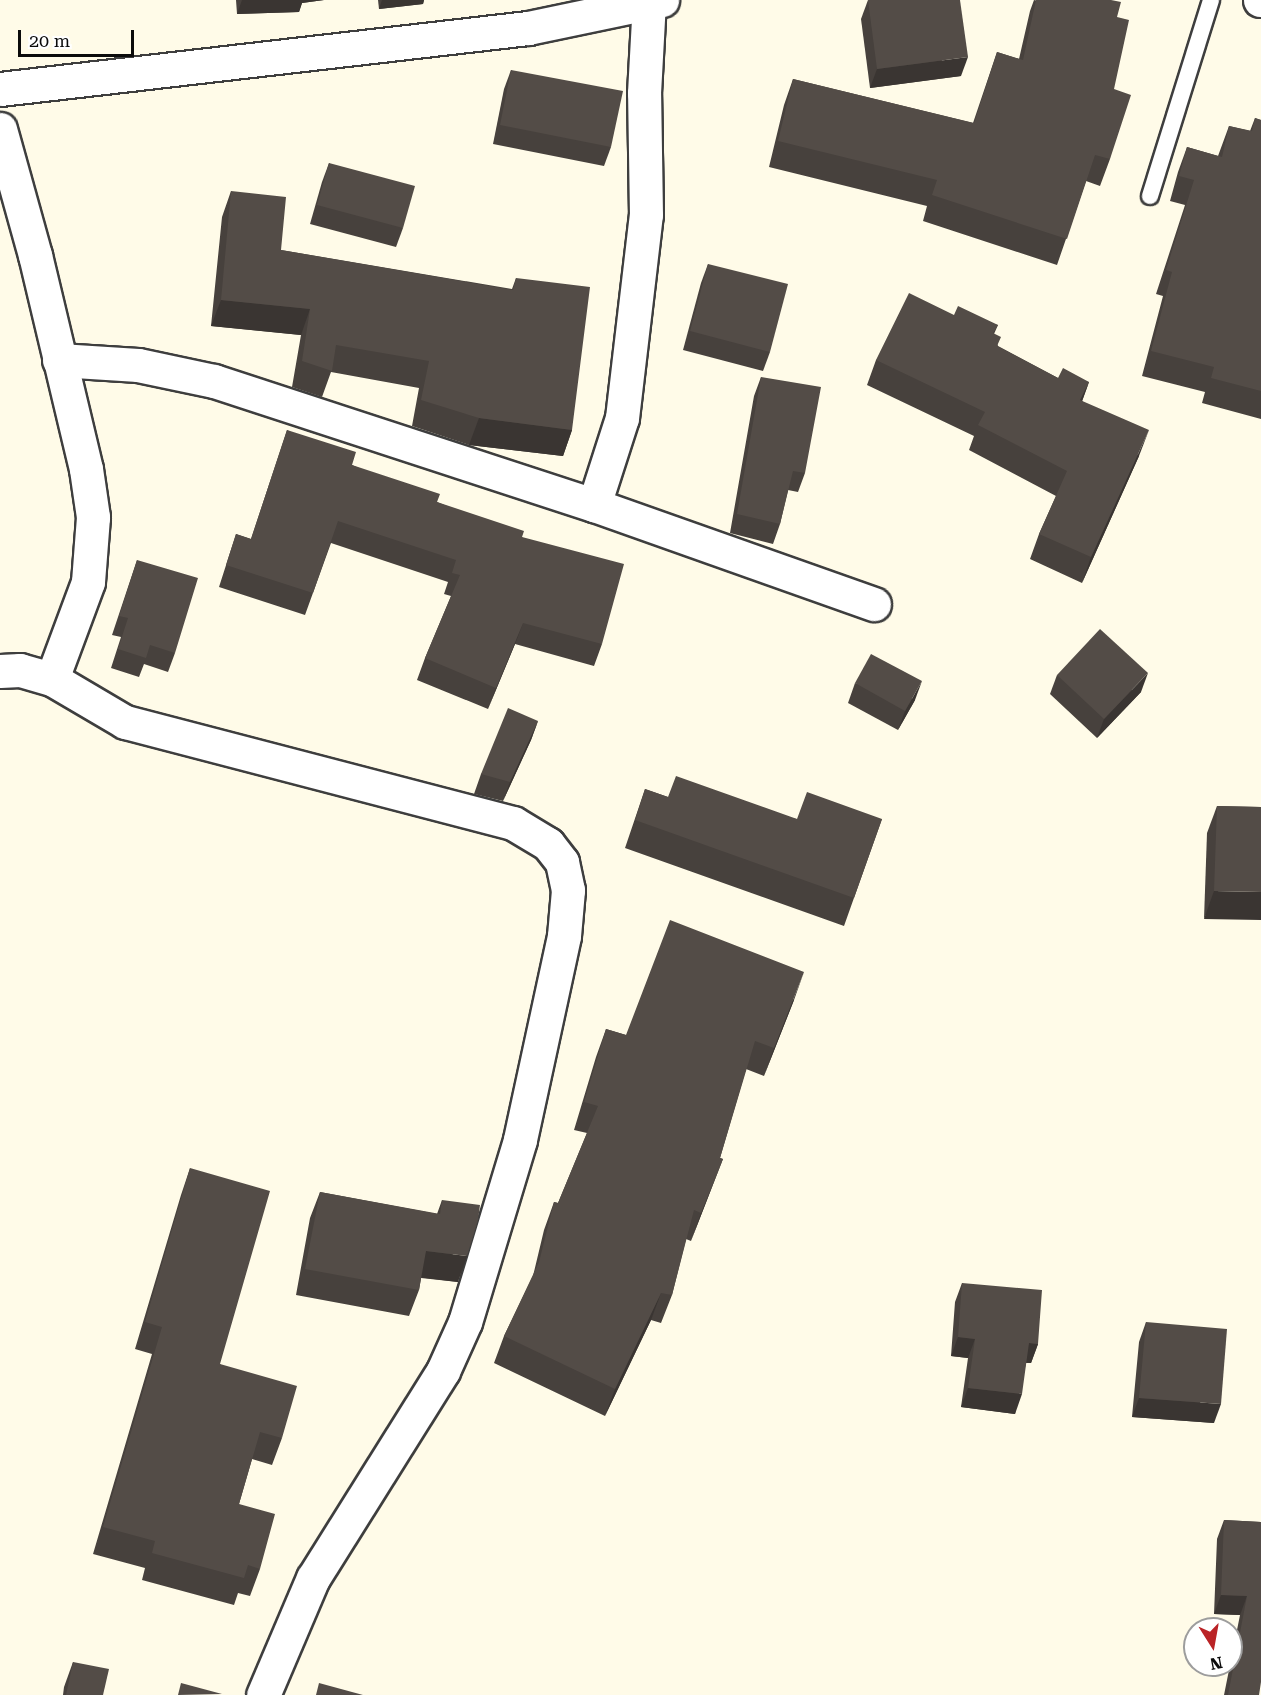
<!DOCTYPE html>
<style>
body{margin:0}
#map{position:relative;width:1261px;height:1695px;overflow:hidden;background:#fffbe8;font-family:"Roboto Serif",serif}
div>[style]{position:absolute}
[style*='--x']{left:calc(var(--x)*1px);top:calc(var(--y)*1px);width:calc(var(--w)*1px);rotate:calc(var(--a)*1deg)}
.roads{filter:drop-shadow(2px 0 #3e3e3e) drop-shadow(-2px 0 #3e3e3e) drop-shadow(0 2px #3e3e3e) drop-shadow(0 -2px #3e3e3e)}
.service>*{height:16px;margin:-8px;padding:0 8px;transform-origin:8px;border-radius:8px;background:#fff}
.minor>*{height:33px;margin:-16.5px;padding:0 16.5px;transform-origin:16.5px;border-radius:16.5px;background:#fff}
.wall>*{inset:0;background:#47413d}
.shaded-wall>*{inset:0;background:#3a3532}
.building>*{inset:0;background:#534c47}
span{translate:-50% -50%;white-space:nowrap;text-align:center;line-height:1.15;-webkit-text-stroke:6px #fff;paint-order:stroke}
.north{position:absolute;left:1183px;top:1617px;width:60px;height:60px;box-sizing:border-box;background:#fff;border:2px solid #9d9d9d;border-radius:50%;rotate:169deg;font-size:16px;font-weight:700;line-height:24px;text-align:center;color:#0b0b0b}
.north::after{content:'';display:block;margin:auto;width:21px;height:27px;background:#ba2326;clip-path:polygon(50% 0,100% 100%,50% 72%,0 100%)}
.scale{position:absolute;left:18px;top:30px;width:116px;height:27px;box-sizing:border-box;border:3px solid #0b0b0b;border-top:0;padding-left:8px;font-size:18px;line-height:21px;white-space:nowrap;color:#0b0b0b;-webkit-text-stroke:4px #fff;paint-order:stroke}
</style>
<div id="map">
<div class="roads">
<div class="service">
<div style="--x:1150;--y:196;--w:205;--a:-72.7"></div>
</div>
<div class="minor">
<div style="--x:1260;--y:0;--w:1;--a:0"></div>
<div style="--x:0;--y:89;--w:532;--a:-6.59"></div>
<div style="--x:528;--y:28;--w:137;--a:-11.8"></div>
<div style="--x:0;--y:129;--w:131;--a:74.5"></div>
<div style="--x:35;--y:255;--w:220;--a:76.6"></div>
<div style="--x:86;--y:469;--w:49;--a:81.7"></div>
<div style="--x:93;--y:517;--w:65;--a:94.4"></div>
<div style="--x:88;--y:582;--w:103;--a:110.4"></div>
<div style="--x:59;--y:360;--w:79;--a:3.6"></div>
<div style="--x:138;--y:365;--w:78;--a:11.9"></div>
<div style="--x:214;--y:381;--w:400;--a:18.1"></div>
<div style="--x:594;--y:505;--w:297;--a:19.5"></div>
<div style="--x:594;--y:505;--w:91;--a:-72.2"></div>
<div style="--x:622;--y:418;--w:204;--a:-83.3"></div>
<div style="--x:646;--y:215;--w:122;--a:-90.9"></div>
<div style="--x:644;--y:93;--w:91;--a:-86.9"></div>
<div style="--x:0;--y:671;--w:20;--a:-3"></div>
<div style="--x:20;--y:670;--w:33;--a:16"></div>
<div style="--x:52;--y:679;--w:85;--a:30.5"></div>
<div style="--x:125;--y:722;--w:401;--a:14.6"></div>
<div style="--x:513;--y:823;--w:41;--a:31"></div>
<div style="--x:548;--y:844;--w:23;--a:52"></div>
<div style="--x:562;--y:862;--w:29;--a:78"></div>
<div style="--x:568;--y:890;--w:46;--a:95"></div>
<div style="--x:564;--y:936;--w:209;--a:102.2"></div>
<div style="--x:520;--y:1140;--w:190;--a:106.8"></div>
<div style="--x:465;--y:1322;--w:54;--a:114.2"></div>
<div style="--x:443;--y:1371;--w:244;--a:122.1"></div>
<div style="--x:313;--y:1578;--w:127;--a:113.1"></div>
</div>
</div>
<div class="wall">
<div style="clip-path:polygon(236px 0,324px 0,302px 3px,299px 12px,237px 14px)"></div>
<div style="clip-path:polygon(378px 0,424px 0,423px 4px,379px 9px)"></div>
<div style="clip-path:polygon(868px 0,961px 76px,870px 88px,861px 19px)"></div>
<div style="clip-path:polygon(1034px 0,1117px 17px,1110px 159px,1100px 186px,1086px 181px,1057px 265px,923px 221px,927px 206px,769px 167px,784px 105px,793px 79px,973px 123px,997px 52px,1019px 59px,1030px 11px)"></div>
<div style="clip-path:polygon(511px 70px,611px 147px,604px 166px,493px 144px,504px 89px)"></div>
<div style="clip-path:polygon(1255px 118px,1261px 120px,1261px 419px,1202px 403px,1205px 392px,1142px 376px,1163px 296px,1156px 294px,1185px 205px,1170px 201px,1178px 172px,1187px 147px,1218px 156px,1229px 126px,1250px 131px)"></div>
<div style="clip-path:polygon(329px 163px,403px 228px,396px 247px,310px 224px,322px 182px)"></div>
<div style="clip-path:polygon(231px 191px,281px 250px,512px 289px,516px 278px,572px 430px,563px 456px,469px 445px,412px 426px,419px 388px,331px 372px,322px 397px,292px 387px,301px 335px,211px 326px,222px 217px)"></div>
<div style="clip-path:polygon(708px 264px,770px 352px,763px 371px,683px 350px,701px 283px)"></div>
<div style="clip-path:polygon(954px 315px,998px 325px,994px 334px,998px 346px,1058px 378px,1089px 382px,1082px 401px,1139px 456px,1082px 583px,1030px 559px,1039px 534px,1056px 496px,969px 450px,974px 436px,867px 385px,876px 360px)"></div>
<div style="clip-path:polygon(761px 377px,805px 473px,798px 492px,788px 490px,780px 524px,773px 544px,730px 533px,754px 396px)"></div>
<div style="clip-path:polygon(287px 430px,352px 465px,437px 502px,522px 537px,602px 644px,594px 666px,515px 644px,488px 709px,417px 680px,425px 658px,451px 596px,444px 594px,448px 582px,331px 543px,305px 615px,219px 587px,236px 534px,251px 539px)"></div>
<div style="clip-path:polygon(137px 560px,175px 653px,168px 672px,144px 664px,139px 677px,111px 668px,121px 637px,112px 635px)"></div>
<div style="clip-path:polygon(1057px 675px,1141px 692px,1097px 738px,1050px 694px)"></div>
<div style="clip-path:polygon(855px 683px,915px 700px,898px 730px,848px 703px)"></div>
<div style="clip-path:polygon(538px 721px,531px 740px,503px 801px,474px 794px,481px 774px)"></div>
<div style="clip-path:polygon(645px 789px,668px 797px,797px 819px,882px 819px,844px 926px,625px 848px)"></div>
<div style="clip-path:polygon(1217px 806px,1261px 807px,1204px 919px,1207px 833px)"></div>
<div style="clip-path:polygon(794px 1000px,764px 1076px,746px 1069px,720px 1158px,723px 1159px,691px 1241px,686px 1239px,672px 1295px,661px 1323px,651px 1320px,605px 1416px,494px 1363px,504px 1336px,533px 1276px,544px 1230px,554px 1202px,558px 1203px,587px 1133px,574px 1130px,596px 1057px,606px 1029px,626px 1035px)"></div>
<div style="clip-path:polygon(190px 1168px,220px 1364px,282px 1438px,272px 1465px,252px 1459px,239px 1504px,260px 1569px,250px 1596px,238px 1593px,234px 1605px,142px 1580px,145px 1568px,93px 1554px,152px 1354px,135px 1349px,181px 1195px)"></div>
<div style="clip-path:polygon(320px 1192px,437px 1214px,442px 1200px,458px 1282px,421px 1278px,419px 1290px,409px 1316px,296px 1295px,310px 1218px)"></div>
<div style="clip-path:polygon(962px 1283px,1038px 1344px,1031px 1363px,1026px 1363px,1015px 1414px,961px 1407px,968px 1358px,951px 1356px,955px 1302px)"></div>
<div style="clip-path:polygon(1146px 1322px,1214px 1423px,1132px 1417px,1139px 1342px)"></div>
<div style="clip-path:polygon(1224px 1520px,1261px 1522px,1259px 1695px,1224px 1695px,1230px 1665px,1231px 1665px,1231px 1660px,1240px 1615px,1214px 1614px,1217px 1539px)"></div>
<div style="clip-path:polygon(73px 1662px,103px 1695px,63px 1695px,64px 1687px)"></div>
</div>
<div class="shaded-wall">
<div style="clip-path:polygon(242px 0,324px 0,302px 3px,299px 12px,237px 14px)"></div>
<div style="clip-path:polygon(382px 0,424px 0,423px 4px,379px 9px)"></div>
<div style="clip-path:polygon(968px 57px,961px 76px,870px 88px,877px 69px)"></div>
<div style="clip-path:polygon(221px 300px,310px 309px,301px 335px,211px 326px)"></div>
<div style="clip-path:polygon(1089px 382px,1080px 407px,1080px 400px)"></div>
<div style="clip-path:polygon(479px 418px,572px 430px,563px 456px,469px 445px)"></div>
<div style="clip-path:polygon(1149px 430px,1139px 456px,1082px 583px,1091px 557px)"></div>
<div style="clip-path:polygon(523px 623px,515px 644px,488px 709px,496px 688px)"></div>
<div style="clip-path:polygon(1148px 673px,1141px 692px,1097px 738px,1104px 719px)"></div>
<div style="clip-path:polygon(922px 681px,915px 700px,898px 730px,905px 711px)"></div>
<div style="clip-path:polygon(538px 721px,531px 740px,503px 801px,510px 782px)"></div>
<div style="clip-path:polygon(1214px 891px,1261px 892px,1261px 920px,1204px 919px)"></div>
<div style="clip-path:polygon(804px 972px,794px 1000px,764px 1076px,774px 1048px)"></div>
<div style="clip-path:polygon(723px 1159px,712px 1187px,691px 1241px,701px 1213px)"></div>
<div style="clip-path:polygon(426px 1251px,467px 1256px,458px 1282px,417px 1277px)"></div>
<div style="clip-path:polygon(661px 1293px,651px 1320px,605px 1416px,615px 1389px)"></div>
<div style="clip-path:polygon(958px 1337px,975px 1339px,968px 1358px,951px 1356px)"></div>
<div style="clip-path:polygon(1029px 1343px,1038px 1344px,1031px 1363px,1022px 1362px)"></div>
<div style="clip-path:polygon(968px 1388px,1022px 1394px,1015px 1414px,961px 1407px)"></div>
<div style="clip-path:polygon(1139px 1398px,1221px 1404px,1214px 1423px,1132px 1417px)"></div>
<div style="clip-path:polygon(1221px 1595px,1247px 1596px,1240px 1615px,1214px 1614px)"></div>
</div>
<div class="building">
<div style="clip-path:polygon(868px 0,960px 0,968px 57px,877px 69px)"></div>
<div style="clip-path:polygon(1036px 0,1111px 0,1121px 2px,1117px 17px,1129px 20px,1114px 89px,1131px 95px,1110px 159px,1095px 155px,1067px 239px,932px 195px,937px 180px,778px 141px,793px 79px,974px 123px,997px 52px,1023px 60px)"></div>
<div style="clip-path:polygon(511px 70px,623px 91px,611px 147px,500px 125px)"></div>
<div style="clip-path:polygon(1255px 118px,1261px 120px,1261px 391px,1211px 378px,1214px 367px,1151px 351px,1172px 272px,1166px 270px,1194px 180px,1179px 176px,1187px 147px,1222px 157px,1229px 126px,1252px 131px)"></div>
<div style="clip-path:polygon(329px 163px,415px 186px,403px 228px,317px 205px)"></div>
<div style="clip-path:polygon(231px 191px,286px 197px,281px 250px,513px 290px,516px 278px,590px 287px,572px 430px,479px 418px,421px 400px,429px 361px,336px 345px,332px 371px,302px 361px,310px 309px,221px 300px)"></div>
<div style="clip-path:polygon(708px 264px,788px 284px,770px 352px,690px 331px)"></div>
<div style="clip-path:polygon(909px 293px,954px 315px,958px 306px,998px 325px,993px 333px,1001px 337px,997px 346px,1058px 378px,1063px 368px,1089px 382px,1080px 400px,1149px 430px,1091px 557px,1039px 534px,1067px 471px,978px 425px,985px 412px,876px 360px)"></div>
<div style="clip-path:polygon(761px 377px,821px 387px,805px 473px,793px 471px,780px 524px,737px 514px)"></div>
<div style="clip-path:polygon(287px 430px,356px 452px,352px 465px,440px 494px,437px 502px,524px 531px,522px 537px,624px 564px,602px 644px,523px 623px,496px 688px,425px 658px,460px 575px,452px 573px,456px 560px,338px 521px,313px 593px,226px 565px,236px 534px,251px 539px)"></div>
<div style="clip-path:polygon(137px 560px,198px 578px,175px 653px,150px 645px,146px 658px,118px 649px,128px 618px,119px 616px)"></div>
<div style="clip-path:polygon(1100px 629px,1148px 673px,1104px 719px,1057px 675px)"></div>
<div style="clip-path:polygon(871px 654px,922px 681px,905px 711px,855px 683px)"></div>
<div style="clip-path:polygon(508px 708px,538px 721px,510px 782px,481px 774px)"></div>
<div style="clip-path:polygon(676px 776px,797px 819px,807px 792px,882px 819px,854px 898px,635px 820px,645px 789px,668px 797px)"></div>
<div style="clip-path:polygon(1217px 806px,1261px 807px,1261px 892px,1214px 891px)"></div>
<div style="clip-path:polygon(670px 920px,804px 972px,774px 1048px,755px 1041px,720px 1158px,723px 1159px,701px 1213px,694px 1210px,672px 1295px,661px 1293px,615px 1389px,504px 1336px,539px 1262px,554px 1202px,558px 1203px,598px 1106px,584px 1102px,606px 1029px,626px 1035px)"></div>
<div style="clip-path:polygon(190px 1168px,270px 1191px,220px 1364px,297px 1386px,282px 1438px,260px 1432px,239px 1504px,275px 1514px,260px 1569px,248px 1565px,244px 1578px,152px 1553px,155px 1541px,103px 1527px,162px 1327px,145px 1322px)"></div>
<div style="clip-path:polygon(320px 1192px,440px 1214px,442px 1200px,480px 1205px,478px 1220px,467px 1256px,426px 1251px,419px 1290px,305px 1269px)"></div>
<div style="clip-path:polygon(962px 1283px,1042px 1290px,1038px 1344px,1029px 1343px,1022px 1394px,968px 1388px,975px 1339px,958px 1337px)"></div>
<div style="clip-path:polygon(1146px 1322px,1227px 1329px,1221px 1404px,1139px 1398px)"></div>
<div style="clip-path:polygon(1224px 1520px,1261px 1522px,1261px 1682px,1259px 1695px,1228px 1695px,1247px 1596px,1221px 1595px)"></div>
<div style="clip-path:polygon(73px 1662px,109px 1669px,103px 1695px,66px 1695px)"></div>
<div style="clip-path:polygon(181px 1683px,222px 1694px,178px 1695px)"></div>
<div style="clip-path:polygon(319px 1683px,363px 1695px,316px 1695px)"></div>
</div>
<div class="north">N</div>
<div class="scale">20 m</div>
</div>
